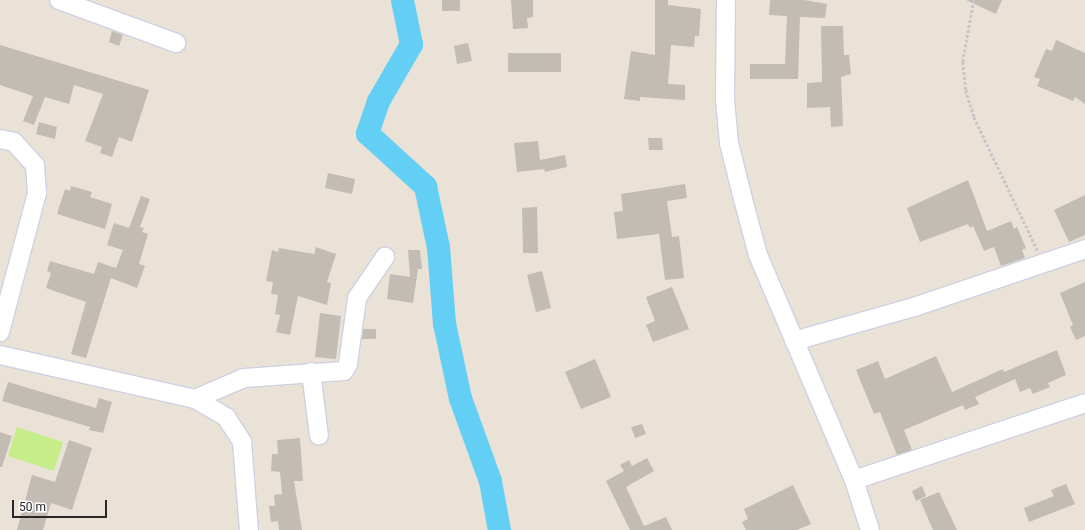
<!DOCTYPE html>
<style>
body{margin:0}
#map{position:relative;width:1085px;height:530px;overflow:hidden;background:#ebe2d7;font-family:Roboto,sans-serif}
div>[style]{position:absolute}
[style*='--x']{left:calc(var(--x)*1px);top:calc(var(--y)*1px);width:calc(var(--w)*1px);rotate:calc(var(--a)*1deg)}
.pitch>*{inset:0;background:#c5ee8a}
.river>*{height:23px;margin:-11.5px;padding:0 11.5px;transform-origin:11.5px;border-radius:11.5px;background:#63cff4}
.building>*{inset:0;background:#c2bcb4}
.path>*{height:2.5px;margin-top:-1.25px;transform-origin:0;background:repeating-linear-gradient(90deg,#c7c7c7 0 3px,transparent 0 5px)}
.roads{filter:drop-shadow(1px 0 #cdd1e2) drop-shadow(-1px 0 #cdd1e2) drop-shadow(0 1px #cdd1e2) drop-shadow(0 -1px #cdd1e2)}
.minor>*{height:18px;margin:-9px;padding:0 9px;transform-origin:9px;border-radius:9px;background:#fff}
span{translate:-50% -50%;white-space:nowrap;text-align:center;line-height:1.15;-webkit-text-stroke:4px #fff;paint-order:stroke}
.scale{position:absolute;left:12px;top:500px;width:95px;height:18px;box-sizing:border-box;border:2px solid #272727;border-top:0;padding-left:5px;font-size:12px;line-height:14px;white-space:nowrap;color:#272727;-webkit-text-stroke:3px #fff;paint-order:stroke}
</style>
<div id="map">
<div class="pitch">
<div style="clip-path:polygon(17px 427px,63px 442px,54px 471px,8px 456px)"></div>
</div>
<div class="river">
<div style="--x:402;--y:0;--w:45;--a:78.4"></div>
<div style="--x:411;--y:44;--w:66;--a:120.1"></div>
<div style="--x:378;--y:101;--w:34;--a:109"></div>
<div style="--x:367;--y:133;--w:79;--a:42.4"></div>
<div style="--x:425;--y:186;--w:62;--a:78"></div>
<div style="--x:438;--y:247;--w:76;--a:85.5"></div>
<div style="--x:444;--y:323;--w:77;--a:78"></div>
<div style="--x:460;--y:398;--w:88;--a:70.1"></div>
<div style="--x:490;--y:481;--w:50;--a:79.6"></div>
</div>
<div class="building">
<div style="clip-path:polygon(442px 0,460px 0,460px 11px,442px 11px)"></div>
<div style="clip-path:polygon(511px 0,533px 0,533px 17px,527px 18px,528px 28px,513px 29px)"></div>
<div style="clip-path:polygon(655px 0,668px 0,668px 5px,701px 9px,699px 36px,695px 36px,694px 47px,671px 45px,668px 84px,685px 85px,685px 100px,640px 97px,640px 101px,624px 99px,631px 51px,655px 55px)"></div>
<div style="clip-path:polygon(770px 0,804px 0,827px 4px,825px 18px,800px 17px,798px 79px,750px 79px,750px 64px,785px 64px,787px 16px,769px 15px)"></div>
<div style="clip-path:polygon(966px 0,1002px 0,996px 14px)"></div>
<div style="clip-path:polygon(821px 26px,843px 26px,844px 55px,849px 55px,851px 74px,841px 77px,843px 126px,831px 127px,830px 107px,807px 108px,807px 83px,822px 82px)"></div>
<div style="clip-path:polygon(112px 31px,123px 35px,119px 46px,109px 42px)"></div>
<div style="clip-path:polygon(1056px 40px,1085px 53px,1085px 104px,1075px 97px,1073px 101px,1037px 86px,1040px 79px,1034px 77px,1046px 49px,1052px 51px)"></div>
<div style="clip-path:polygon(468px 43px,472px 61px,457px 64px,454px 46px)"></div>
<div style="clip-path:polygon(0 45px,149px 90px,132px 142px,119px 137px,112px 157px,100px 153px,102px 147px,85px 141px,103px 94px,74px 85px,69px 104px,45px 97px,34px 125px,23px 121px,33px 96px,0 85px)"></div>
<div style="clip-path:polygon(508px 53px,561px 53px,561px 72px,508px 72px)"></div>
<div style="clip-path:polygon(39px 122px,57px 127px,55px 139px,36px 134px)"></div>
<div style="clip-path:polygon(648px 138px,662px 138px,663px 150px,649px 150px)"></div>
<div style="clip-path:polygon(538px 141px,540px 160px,565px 155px,567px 167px,545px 172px,544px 169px,517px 172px,514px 143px)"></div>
<div style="clip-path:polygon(328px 173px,355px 179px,352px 194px,325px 188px)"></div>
<div style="clip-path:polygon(968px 180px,987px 231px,1011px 221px,1014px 229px,1017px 227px,1026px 248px,1022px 250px,1025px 258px,1001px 266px,994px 247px,984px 251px,973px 226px,970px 228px,968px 224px,920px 242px,907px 208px)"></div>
<div style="clip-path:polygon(685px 184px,687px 198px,667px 201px,672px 237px,679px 236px,684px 278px,665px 280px,659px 234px,617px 239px,614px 212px,623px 211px,621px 194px)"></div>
<div style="clip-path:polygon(71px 186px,92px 192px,90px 197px,112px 204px,105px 229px,57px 214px,65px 189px,70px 191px)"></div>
<div style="clip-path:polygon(1085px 195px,1085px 235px,1069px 242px,1054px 210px)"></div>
<div style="clip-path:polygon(141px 196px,150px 199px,140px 227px,144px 228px,142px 232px,148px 234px,139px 264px,145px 266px,137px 288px,111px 278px,86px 358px,71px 354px,86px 302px,46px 288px,51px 273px,47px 271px,50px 261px,94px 274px,98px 262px,116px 268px,123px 250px,107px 245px,114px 223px,129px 228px)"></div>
<div style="clip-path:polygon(537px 207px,538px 253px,523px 253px,522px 208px)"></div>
<div style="clip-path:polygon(316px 247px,336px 254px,327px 282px,331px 283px,327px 305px,298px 296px,290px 335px,276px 332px,280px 315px,275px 314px,278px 295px,271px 294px,273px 282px,266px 281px,272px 250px,278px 252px,279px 248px,314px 254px)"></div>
<div style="clip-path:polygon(408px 250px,420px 250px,422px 269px,418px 269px,413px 303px,387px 299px,390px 274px,410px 277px)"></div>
<div style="clip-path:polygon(542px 271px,551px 308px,536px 312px,527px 275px)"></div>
<div style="clip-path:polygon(1085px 282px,1085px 336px,1076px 340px,1070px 327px,1073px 325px,1060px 293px)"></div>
<div style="clip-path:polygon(672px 287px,689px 329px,653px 342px,646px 325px,655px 321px,646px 297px)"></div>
<div style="clip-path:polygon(320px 313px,341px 316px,336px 359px,315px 357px)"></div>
<div style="clip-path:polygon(363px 329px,376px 329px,376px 339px,362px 339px)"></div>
<div style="clip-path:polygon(1057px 350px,1066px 375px,1048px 383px,1050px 387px,1033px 394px,1030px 388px,1020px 392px,1015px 379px,975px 397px,979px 404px,965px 410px,963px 405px,904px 430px,912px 450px,897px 455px,880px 412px,874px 414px,856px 370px,878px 361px,885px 379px,936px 356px,952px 392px,1003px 369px,1004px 372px)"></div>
<div style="clip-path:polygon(595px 359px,611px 397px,581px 409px,565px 372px)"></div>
<div style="clip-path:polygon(8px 382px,96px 408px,99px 398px,112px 402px,103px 433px,89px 430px,90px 427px,2px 401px)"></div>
<div style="clip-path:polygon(642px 424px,646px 434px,635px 438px,631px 427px)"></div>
<div style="clip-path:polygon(0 432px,12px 436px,2px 467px,0 467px)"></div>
<div style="clip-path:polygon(300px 438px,303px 481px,294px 481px,302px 530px,279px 530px,278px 521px,271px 522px,269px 506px,275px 506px,274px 495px,282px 494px,280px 472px,271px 471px,272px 454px,278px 454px,277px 440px)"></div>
<div style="clip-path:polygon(69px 440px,92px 448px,72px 510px,51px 503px,43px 530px,17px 530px,32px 475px,55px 482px)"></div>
<div style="clip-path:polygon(647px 458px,654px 471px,626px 487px,644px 526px,666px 517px,672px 530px,630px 530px,606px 481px,624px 471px,620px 465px,629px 460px,632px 466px)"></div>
<div style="clip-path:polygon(1066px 484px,1075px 504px,1029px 522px,1024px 508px,1054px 496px,1051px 490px)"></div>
<div style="clip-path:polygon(793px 485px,811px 524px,797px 530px,746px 530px,742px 522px,748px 519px,744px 509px)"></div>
<div style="clip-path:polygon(922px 486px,926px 496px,916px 501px,912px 491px)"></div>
<div style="clip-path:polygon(939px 492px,957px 530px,933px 530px,920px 500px)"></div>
</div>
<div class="path">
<div style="--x:974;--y:0;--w:63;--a:100.1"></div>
<div style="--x:963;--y:62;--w:28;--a:84"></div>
<div style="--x:966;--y:90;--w:28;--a:73"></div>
<div style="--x:974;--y:117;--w:148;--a:64.5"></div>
</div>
<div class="roads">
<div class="minor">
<div style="--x:59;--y:0;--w:125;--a:20.2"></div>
<div style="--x:726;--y:0;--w:100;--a:90.6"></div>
<div style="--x:725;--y:100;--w:43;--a:84.7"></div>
<div style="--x:729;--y:143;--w:58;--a:76"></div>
<div style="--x:743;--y:199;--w:58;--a:75"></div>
<div style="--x:758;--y:255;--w:245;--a:66.9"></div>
<div style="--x:854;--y:480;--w:52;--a:72.3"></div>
<div style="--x:0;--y:139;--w:14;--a:12"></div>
<div style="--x:14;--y:142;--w:31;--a:48"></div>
<div style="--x:35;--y:165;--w:28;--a:86"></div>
<div style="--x:37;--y:193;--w:144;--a:104.9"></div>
<div style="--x:794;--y:341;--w:125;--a:-15.8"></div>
<div style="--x:914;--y:307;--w:181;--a:-18.7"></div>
<div style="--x:0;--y:355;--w:200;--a:12.7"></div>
<div style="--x:195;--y:399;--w:36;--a:30"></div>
<div style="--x:226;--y:417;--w:30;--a:57"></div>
<div style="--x:242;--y:442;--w:88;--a:85.5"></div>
<div style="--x:311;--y:372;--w:64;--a:82.9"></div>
<div style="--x:195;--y:399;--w:53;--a:-23.2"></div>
<div style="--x:244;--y:378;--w:100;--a:-4"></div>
<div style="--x:344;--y:371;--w:8;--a:-60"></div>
<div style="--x:348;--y:364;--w:67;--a:-82.2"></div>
<div style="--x:357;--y:298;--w:50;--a:-55.7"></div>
<div style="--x:854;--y:480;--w:243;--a:-18.4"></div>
</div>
</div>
<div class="scale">50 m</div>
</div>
